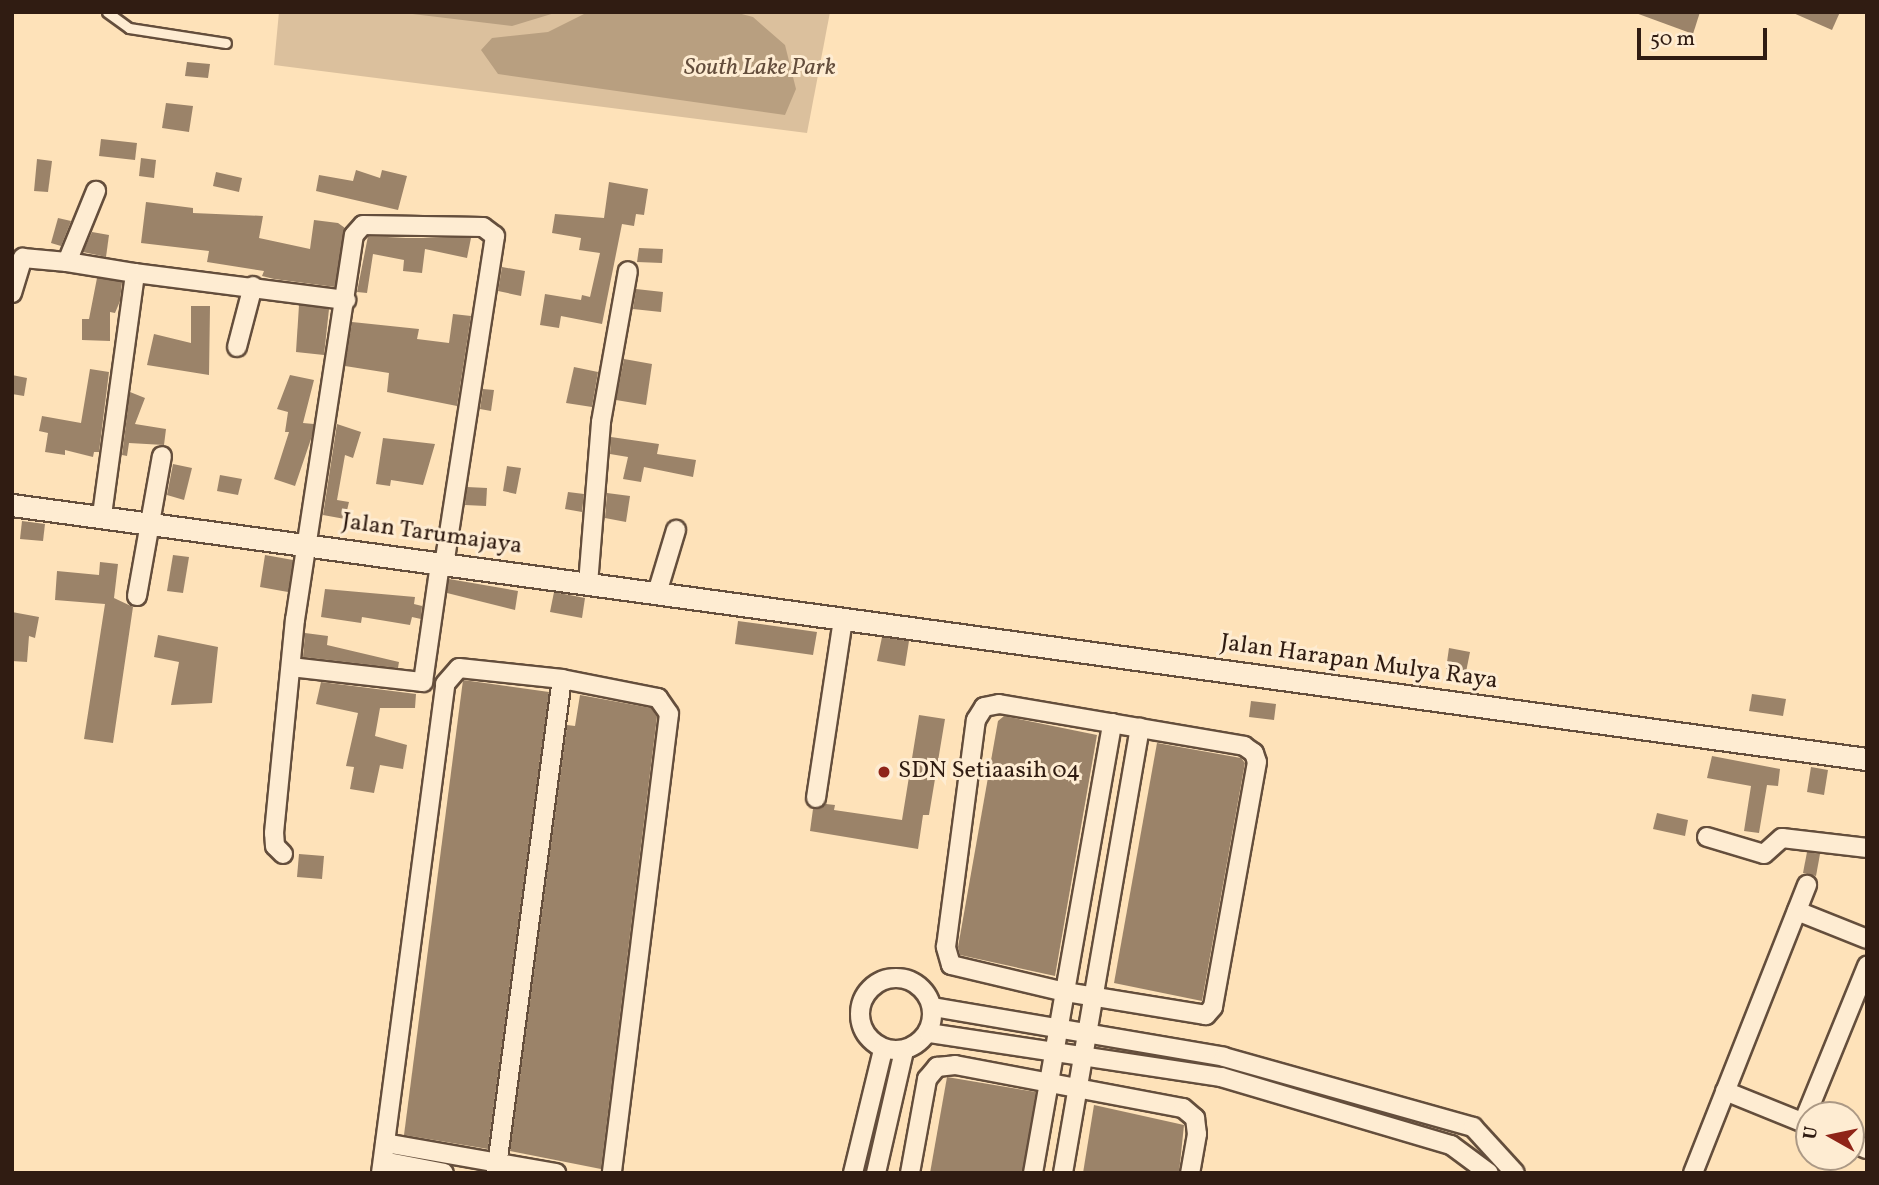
<!DOCTYPE html>
<style>
body{margin:0}
#map{position:relative;width:1879px;height:1185px;overflow:hidden;background:#fee2b9;font-family:Vollkorn,serif}
div>[style]{position:absolute}
[style*='--x']{left:calc(var(--x)*1px);top:calc(var(--y)*1px);width:calc(var(--w)*1px);rotate:calc(var(--a)*1deg)}
.green>*{inset:0;background:#dbc09d}
.water>*{inset:0;background:#b89f80}
.building>*{inset:0;background:#9b8369}
.roads{filter:drop-shadow(2px 0 #644e3c) drop-shadow(-2px 0 #644e3c) drop-shadow(0 2px #644e3c) drop-shadow(0 -2px #644e3c)}
.service>*{height:9px;margin:-4.5px;padding:0 4.5px;transform-origin:4.5px;border-radius:4.5px;background:#feecd2}
.minor>*{height:18px;margin:-9px;padding:0 9px;transform-origin:9px;border-radius:9px;background:#feecd2}
.minor>.ring{margin:-9px;padding:0;box-sizing:content-box;background:none;border:18px solid #feecd2;border-radius:50%}
.tertiary>*{height:21px;margin:-10.5px;padding:0 10.5px;transform-origin:10.5px;border-radius:10.5px;background:#feecd2}
.dots>*{width:19px;height:19px;translate:-50% -50%;box-sizing:border-box;border:4px solid #feecd2;border-radius:50%}
span{translate:-50% -50%;white-space:nowrap;text-align:center;line-height:1.15;-webkit-text-stroke:6px #feecd2;paint-order:stroke}
.park-label{font-size:24px;color:#634d3c;font-style:italic}
.street-label{font-size:24px;color:#301c12}
.poi-label{font-size:24px;color:#301c12}
.left{translate:0 -50%;text-align:left}
.frame{position:absolute;inset:0;border:14px solid #301c12;pointer-events:none}
.north{position:absolute;left:1795px;top:1101px;width:70px;height:70px;box-sizing:border-box;background:#feecd2;border:2px solid #ac9985;border-radius:50%;rotate:279deg;font-size:19px;font-weight:700;line-height:28px;text-align:center;color:#301c12}
.north::after{content:'';display:block;margin:auto;width:24px;height:32px;background:#8f2418;clip-path:polygon(50% 0,100% 100%,50% 72%,0 100%)}
.scale{position:absolute;left:1637px;top:28px;width:130px;height:32px;box-sizing:border-box;border:4px solid #301c12;border-top:0;padding-left:9px;font-size:21px;line-height:24px;white-space:nowrap;color:#301c12;-webkit-text-stroke:5px #feecd2;paint-order:stroke}
</style>
<div id="map">
<div class="green">
<div style="clip-path:polygon(279px 12px,830px 12px,807px 133px,274px 65px)"></div>
</div>
<div class="water">
<div style="clip-path:polygon(396px 12px,558px 12px,512px 26px)"></div>
<div style="clip-path:polygon(588px 12px,734px 12px,753px 17px,785px 45px,796px 89px,785px 115px,498px 74px,481px 50px,492px 38px,548px 32px)"></div>
</div>
<div class="building">
<div style="clip-path:polygon(1633px 12px,1700px 12px,1693px 34px)"></div>
<div style="clip-path:polygon(1791px 12px,1840px 12px,1832px 30px)"></div>
<div style="clip-path:polygon(187px 62px,210px 64px,208px 78px,185px 76px)"></div>
<div style="clip-path:polygon(166px 103px,193px 106px,189px 132px,162px 128px)"></div>
<div style="clip-path:polygon(101px 139px,137px 143px,135px 160px,99px 156px)"></div>
<div style="clip-path:polygon(141px 158px,156px 160px,154px 178px,139px 176px)"></div>
<div style="clip-path:polygon(37px 159px,52px 161px,48px 192px,34px 191px)"></div>
<div style="clip-path:polygon(356px 170px,380px 178px,382px 170px,407px 176px,398px 210px,316px 191px,319px 175px,353px 181px)"></div>
<div style="clip-path:polygon(216px 172px,242px 178px,239px 192px,213px 186px)"></div>
<div style="clip-path:polygon(609px 182px,648px 189px,644px 215px,636px 214px,634px 226px,622px 224px,602px 324px,561px 316px,559px 328px,540px 325px,545px 294px,581px 300px,582px 295px,590px 297px,600px 253px,579px 250px,581px 238px,552px 233px,555px 214px,604px 218px)"></div>
<div style="clip-path:polygon(146px 202px,193px 208px,193px 213px,263px 216px,259px 238px,310px 249px,314px 220px,338px 223px,345px 228px,335px 287px,274px 279px,262px 276px,264px 271px,207px 262px,209px 251px,141px 243px)"></div>
<div style="clip-path:polygon(58px 218px,71px 221px,61px 246px,51px 243px)"></div>
<div style="clip-path:polygon(92px 232px,109px 235px,106px 257px,83px 252px)"></div>
<div style="clip-path:polygon(368px 236px,406px 238px,471px 238px,467px 258px,425px 249px,422px 273px,403px 271px,404px 260px,373px 254px,367px 293px,357px 292px)"></div>
<div style="clip-path:polygon(639px 248px,663px 249px,662px 263px,637px 262px)"></div>
<div style="clip-path:polygon(502px 267px,525px 271px,521px 296px,498px 291px)"></div>
<div style="clip-path:polygon(97px 278px,122px 282px,120px 301px,115px 313px,110px 312px,110px 341px,82px 340px,82px 319px,89px 319px)"></div>
<div style="clip-path:polygon(636px 289px,663px 292px,661px 312px,633px 309px)"></div>
<div style="clip-path:polygon(299px 305px,329px 309px,324px 355px,296px 352px)"></div>
<div style="clip-path:polygon(191px 306px,210px 306px,209px 375px,147px 365px,154px 334px,191px 343px)"></div>
<div style="clip-path:polygon(453px 314px,471px 316px,457px 406px,387px 392px,389px 373px,345px 366px,352px 322px,419px 329px,417px 339px,449px 343px)"></div>
<div style="clip-path:polygon(624px 359px,652px 364px,646px 405px,616px 400px)"></div>
<div style="clip-path:polygon(574px 367px,598px 372px,592px 407px,566px 403px)"></div>
<div style="clip-path:polygon(90px 369px,109px 372px,99px 452px,94px 452px,93px 457px,65px 450px,65px 455px,45px 452px,48px 433px,39px 431px,42px 416px,81px 423px)"></div>
<div style="clip-path:polygon(12px 375px,27px 378px,24px 396px,12px 394px)"></div>
<div style="clip-path:polygon(290px 375px,314px 380px,303px 423px,314px 424px,312px 436px,295px 486px,274px 479px,289px 432px,285px 432px,288px 412px,277px 409px)"></div>
<div style="clip-path:polygon(483px 389px,494px 390px,491px 411px,480px 409px)"></div>
<div style="clip-path:polygon(130px 392px,145px 398px,135px 424px,166px 429px,164px 445px,129px 443px,127px 456px,122px 455px)"></div>
<div style="clip-path:polygon(337px 424px,361px 432px,353px 458px,345px 455px,337px 500px,349px 502px,345px 519px,323px 515px)"></div>
<div style="clip-path:polygon(611px 437px,659px 444px,657px 454px,696px 460px,693px 477px,644px 467px,641px 482px,623px 479px,628px 457px,610px 454px)"></div>
<div style="clip-path:polygon(383px 438px,435px 444px,423px 485px,391px 480px,390px 486px,376px 484px)"></div>
<div style="clip-path:polygon(173px 464px,192px 468px,184px 500px,167px 495px)"></div>
<div style="clip-path:polygon(507px 466px,521px 468px,516px 494px,503px 491px)"></div>
<div style="clip-path:polygon(220px 475px,242px 479px,238px 495px,217px 491px)"></div>
<div style="clip-path:polygon(467px 487px,487px 488px,486px 506px,465px 505px)"></div>
<div style="clip-path:polygon(568px 492px,584px 494px,582px 512px,565px 509px)"></div>
<div style="clip-path:polygon(607px 493px,630px 496px,626px 522px,605px 518px)"></div>
<div style="clip-path:polygon(22px 521px,45px 524px,43px 541px,20px 539px)"></div>
<div style="clip-path:polygon(173px 555px,189px 557px,183px 593px,167px 591px)"></div>
<div style="clip-path:polygon(265px 555px,293px 560px,288px 592px,260px 587px)"></div>
<div style="clip-path:polygon(100px 562px,118px 564px,114px 598px,133px 607px,113px 743px,84px 739px,105px 604px,55px 600px,57px 571px,99px 575px)"></div>
<div style="clip-path:polygon(449px 579px,518px 591px,515px 610px,447px 593px)"></div>
<div style="clip-path:polygon(325px 589px,415px 597px,414px 604px,422px 606px,421px 619px,412px 617px,410px 625px,362px 617px,361px 623px,321px 617px)"></div>
<div style="clip-path:polygon(554px 592px,585px 598px,582px 618px,550px 612px)"></div>
<div style="clip-path:polygon(12px 612px,39px 617px,35px 638px,29px 636px,27px 662px,12px 661px)"></div>
<div style="clip-path:polygon(738px 621px,817px 632px,813px 655px,735px 644px)"></div>
<div style="clip-path:polygon(305px 633px,328px 636px,327px 645px,399px 662px,398px 668px,303px 657px)"></div>
<div style="clip-path:polygon(158px 635px,218px 647px,212px 703px,171px 705px,179px 662px,154px 657px)"></div>
<div style="clip-path:polygon(882px 637px,909px 641px,905px 666px,877px 661px)"></div>
<div style="clip-path:polygon(1449px 648px,1470px 652px,1466px 672px,1446px 669px)"></div>
<div style="clip-path:polygon(463px 680px,549px 692px,488px 1149px,404px 1135px)"></div>
<div style="clip-path:polygon(321px 682px,416px 694px,415px 708px,380px 708px,375px 736px,407px 745px,403px 769px,380px 765px,374px 793px,350px 789px,354px 767px,346px 766px,358px 713px,316px 704px)"></div>
<div style="clip-path:polygon(1752px 694px,1786px 699px,1783px 716px,1749px 711px)"></div>
<div style="clip-path:polygon(580px 695px,651px 708px,657px 717px,601px 1169px,510px 1151px,567px 725px,575px 726px)"></div>
<div style="clip-path:polygon(1251px 701px,1276px 704px,1274px 720px,1249px 717px)"></div>
<div style="clip-path:polygon(919px 715px,945px 719px,929px 815px,923px 815px,918px 849px,810px 831px,813px 809px,826px 804px,835px 805px,834px 810px,902px 820px)"></div>
<div style="clip-path:polygon(1004px 716px,1097px 735px,1055px 976px,960px 955px,958px 947px,998px 721px)"></div>
<div style="clip-path:polygon(1157px 743px,1241px 758px,1245px 763px,1202px 1001px,1114px 983px)"></div>
<div style="clip-path:polygon(1712px 756px,1780px 769px,1778px 786px,1767px 785px,1759px 833px,1744px 831px,1751px 786px,1707px 778px)"></div>
<div style="clip-path:polygon(1811px 767px,1828px 770px,1824px 795px,1807px 792px)"></div>
<div style="clip-path:polygon(1657px 813px,1688px 820px,1685px 836px,1653px 829px)"></div>
<div style="clip-path:polygon(1807px 852px,1820px 854px,1816px 876px,1803px 873px)"></div>
<div style="clip-path:polygon(299px 854px,324px 856px,322px 879px,297px 877px)"></div>
<div style="clip-path:polygon(947px 1077px,1036px 1092px,1022px 1173px,930px 1173px)"></div>
<div style="clip-path:polygon(1094px 1105px,1184px 1125px,1179px 1173px,1083px 1173px)"></div>
</div>
<div class="roads">
<div class="service">
<div style="--x:107;--y:12;--w:27;--a:36"></div>
<div style="--x:129;--y:28;--w:98;--a:8.8"></div>
</div>
<div class="minor">
<div style="--x:67;--y:262;--w:69;--a:9.2"></div>
<div style="--x:12;--y:293;--w:37;--a:-73"></div>
<div style="--x:23;--y:258;--w:44;--a:5.2"></div>
<div style="--x:67;--y:262;--w:77;--a:-67.8"></div>
<div style="--x:237;--y:347;--w:63;--a:-75.3"></div>
<div style="--x:102;--y:515;--w:244;--a:-82.2"></div>
<div style="--x:135;--y:273;--w:213;--a:7.3"></div>
<div style="--x:588;--y:584;--w:163;--a:-85.4"></div>
<div style="--x:601;--y:422;--w:153;--a:-79.9"></div>
<div style="--x:657;--y:593;--w:66;--a:-73.2"></div>
<div style="--x:137;--y:596;--w:142;--a:-79.9"></div>
<div style="--x:291;--y:667;--w:133;--a:6.5"></div>
<div style="--x:423;--y:682;--w:119;--a:-81.8"></div>
<div style="--x:999;--y:704;--w:249;--a:9.7"></div>
<div style="--x:1244;--y:746;--w:12;--a:35"></div>
<div style="--x:1254;--y:753;--w:9;--a:72"></div>
<div style="--x:1257;--y:762;--w:249;--a:100.2"></div>
<div style="--x:1213;--y:1007;--w:11;--a:131"></div>
<div style="--x:1206;--y:1015;--w:143;--a:-170.7"></div>
<div style="--x:1065;--y:992;--w:117;--a:-166.7"></div>
<div style="--x:951;--y:965;--w:19;--a:-106"></div>
<div style="--x:946;--y:947;--w:229;--a:-82.5"></div>
<div style="--x:976;--y:720;--w:15;--a:-58"></div>
<div style="--x:984;--y:707;--w:15;--a:-11"></div>
<div style="--x:816;--y:798;--w:181;--a:-81.4"></div>
<div style="--x:1707;--y:837;--w:59;--a:16.6"></div>
<div style="--x:1764;--y:854;--w:24;--a:-42"></div>
<div style="--x:1782;--y:838;--w:86;--a:6.7"></div>
<div style="--x:283;--y:854;--w:11;--a:-135"></div>
<div style="--x:275;--y:846;--w:13;--a:-94"></div>
<div style="--x:274;--y:833;--w:214;--a:-84.4"></div>
<div style="--x:295;--y:620;--w:389;--a:-81.3"></div>
<div style="--x:354;--y:235;--w:13;--a:-48"></div>
<div style="--x:363;--y:225;--w:120;--a:1"></div>
<div style="--x:483;--y:227;--w:15;--a:37"></div>
<div style="--x:495;--y:236;--w:332;--a:98.8"></div>
<div style="--x:1797;--y:911;--w:75;--a:21.8"></div>
<div class="ring" style="left:860px;top:978px;width:54px;height:54px"></div>
<div style="--x:933;--y:1007;--w:295;--a:9.7"></div>
<div style="--x:1224;--y:1057;--w:259;--a:15.7"></div>
<div style="--x:1473;--y:1127;--w:62;--a:47.6"></div>
<div style="--x:929;--y:1033;--w:295;--a:8.6"></div>
<div style="--x:1221;--y:1077;--w:240;--a:16.5"></div>
<div style="--x:1451;--y:1145;--w:47;--a:36.4"></div>
<div style="--x:1725;--y:1091;--w:91;--a:22"></div>
<div style="--x:1803;--y:1123;--w:170;--a:-67.8"></div>
<div style="--x:1851;--y:1142;--w:17;--a:24"></div>
<div style="--x:385;--y:1143;--w:174;--a:10"></div>
<div style="--x:383;--y:1161;--w:62;--a:11.1"></div>
<div style="--x:381;--y:1173;--w:493;--a:-82.5"></div>
<div style="--x:445;--y:684;--w:21;--a:-49"></div>
<div style="--x:459;--y:668;--w:104;--a:6.1"></div>
<div style="--x:562;--y:679;--w:98;--a:11.2"></div>
<div style="--x:658;--y:698;--w:19;--a:55"></div>
<div style="--x:669;--y:714;--w:463;--a:97.1"></div>
<div style="--x:496;--y:1173;--w:498;--a:-82.4"></div>
<div style="--x:853;--y:1173;--w:127;--a:-76.3"></div>
<div style="--x:876;--y:1173;--w:125;--a:-77.1"></div>
<div style="--x:910;--y:1173;--w:96;--a:-79.7"></div>
<div style="--x:927;--y:1079;--w:16;--a:-50"></div>
<div style="--x:937;--y:1067;--w:18;--a:-6"></div>
<div style="--x:955;--y:1065;--w:232;--a:10.7"></div>
<div style="--x:1183;--y:1108;--w:16;--a:40"></div>
<div style="--x:1195;--y:1118;--w:16;--a:83"></div>
<div style="--x:1197;--y:1134;--w:40;--a:100"></div>
<div style="--x:1033;--y:1173;--w:457;--a:-80"></div>
<div style="--x:1063;--y:1173;--w:452;--a:-80.2"></div>
<div style="--x:1693;--y:1173;--w:310;--a:-68.4"></div>
</div>
<div class="tertiary">
<div style="--x:12;--y:505;--w:1872;--a:7.8"></div>
</div>
</div>
<div class="dots">
<div style="left:884px;top:772px;background:#8f2418"></div>
</div>
<div class="park-label">
<span style="left:760px;top:69px">South Lake Park</span>
</div>
<div class="street-label">
<span style="left:432px;top:535px;rotate:8deg">Jalan Tarumajaya</span>
<span style="left:1359px;top:663px;rotate:8deg">Jalan Harapan Mulya Raya</span>
</div>
<div class="poi-label">
<span class="left" style="left:898px;top:772px">SDN Setiaasih 04</span>
</div>
<div class="frame"></div>
<div class="north">U</div>
<div class="scale">50 m</div>
</div>
